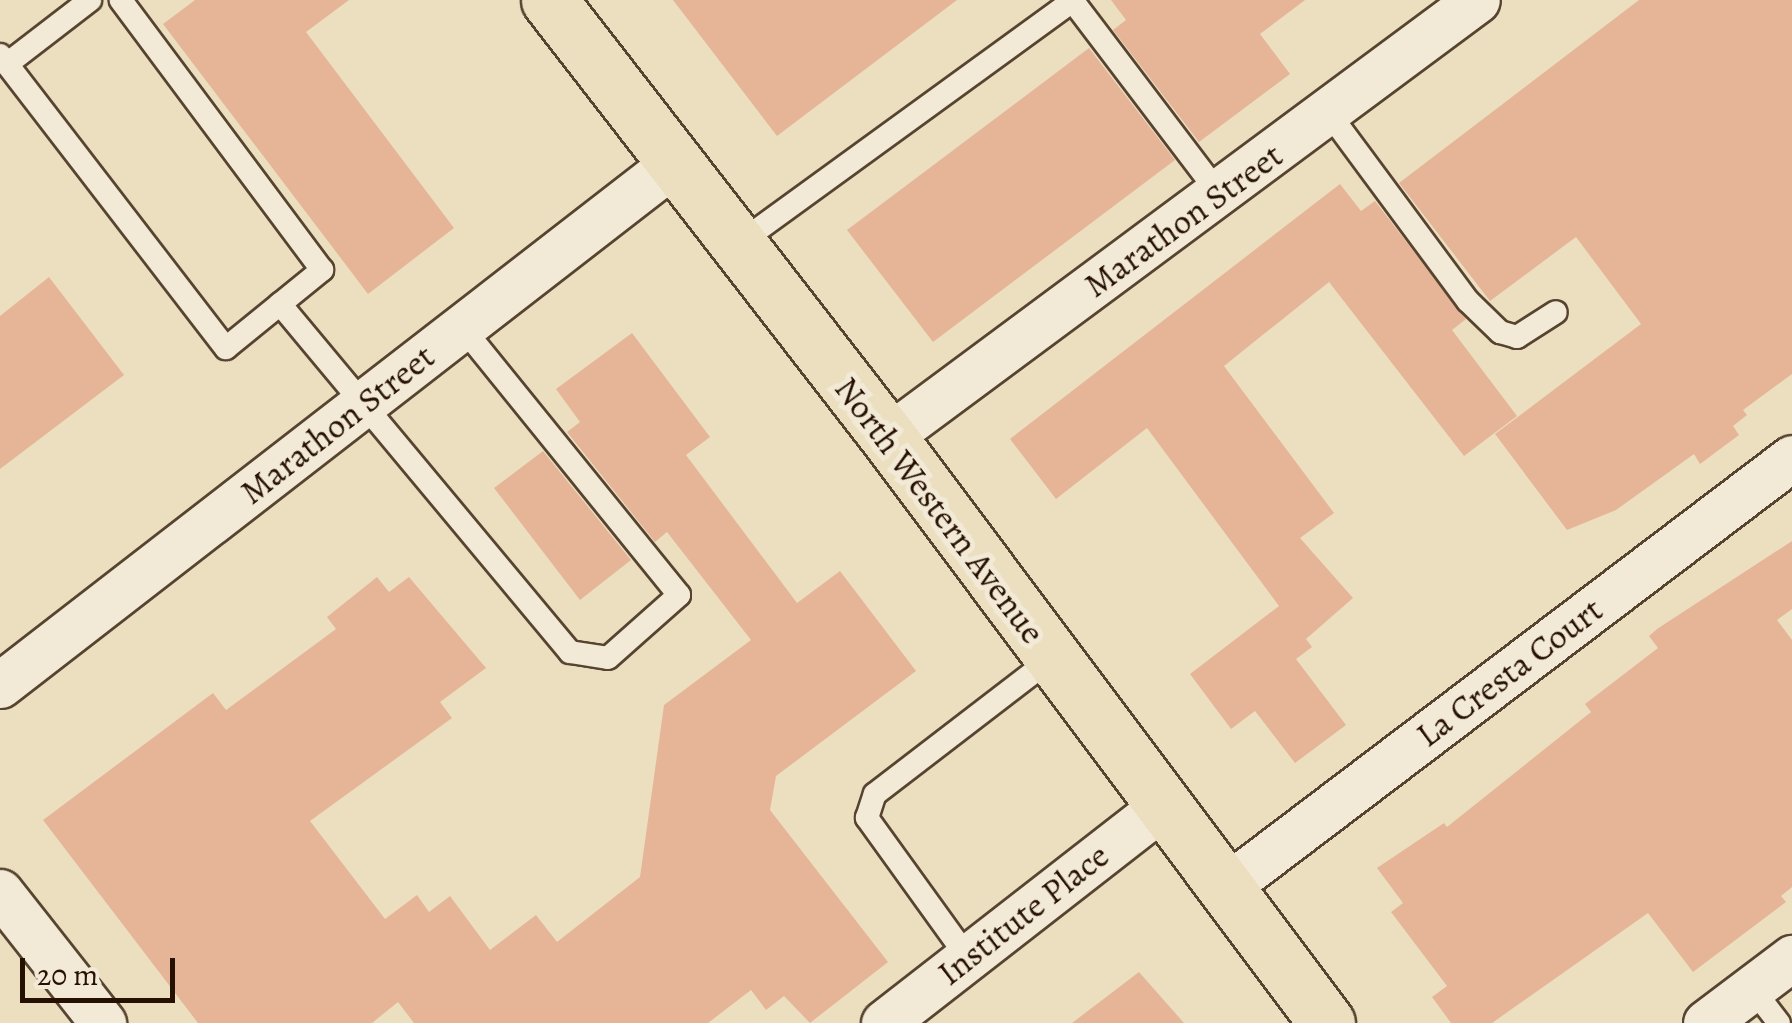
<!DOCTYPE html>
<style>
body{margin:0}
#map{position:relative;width:1792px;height:1023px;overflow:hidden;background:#ebdfc0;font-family:Alegreya,serif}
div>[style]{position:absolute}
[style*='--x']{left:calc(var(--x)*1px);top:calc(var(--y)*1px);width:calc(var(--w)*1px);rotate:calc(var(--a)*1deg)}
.building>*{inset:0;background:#e6b598}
.roads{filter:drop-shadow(2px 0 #574430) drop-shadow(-2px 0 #574430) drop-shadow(0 2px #574430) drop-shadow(0 -2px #574430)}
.lane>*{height:22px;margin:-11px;padding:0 11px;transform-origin:11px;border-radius:11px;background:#f2ead6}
.street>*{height:45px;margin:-22.5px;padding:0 22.5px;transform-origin:22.5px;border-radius:22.5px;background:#f2ead6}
.primary>*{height:55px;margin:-27.5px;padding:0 27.5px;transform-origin:27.5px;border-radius:27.5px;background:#ebdfc0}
span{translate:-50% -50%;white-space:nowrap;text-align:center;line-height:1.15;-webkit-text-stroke:10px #f2ead6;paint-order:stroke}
.street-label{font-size:35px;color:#261100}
.scale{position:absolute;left:20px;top:958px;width:155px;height:45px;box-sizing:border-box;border:5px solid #261100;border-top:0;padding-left:12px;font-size:30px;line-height:35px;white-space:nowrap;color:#261100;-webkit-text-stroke:8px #f2ead6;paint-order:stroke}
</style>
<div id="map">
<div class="building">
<div style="clip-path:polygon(195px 0,349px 0,306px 32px,454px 228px,368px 294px,163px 24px)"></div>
<div style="clip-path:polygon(673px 0,957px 0,777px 136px)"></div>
<div style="clip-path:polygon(1111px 0,1305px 0,1260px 34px,1290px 74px,1199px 142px,1113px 30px,1126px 20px)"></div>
<div style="clip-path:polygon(1639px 0,1792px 0,1792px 374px,1743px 410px,1747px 415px,1733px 426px,1739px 435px,1700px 464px,1694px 454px,1616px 510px,1567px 530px,1495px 434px,1641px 324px,1576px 237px,1490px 301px,1399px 183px)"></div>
<div style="clip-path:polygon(1089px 48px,1175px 160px,933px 342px,847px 230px)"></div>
<div style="clip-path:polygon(1340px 184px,1361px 211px,1375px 201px,1466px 319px,1452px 330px,1517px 416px,1464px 456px,1329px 282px,1224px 366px,1334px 513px,1300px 538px,1353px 598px,1306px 639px,1312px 647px,1296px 659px,1346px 725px,1295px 763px,1255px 711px,1231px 729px,1190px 674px,1279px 606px,1147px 428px,1056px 499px,1010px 439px)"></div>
<div style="clip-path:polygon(49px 277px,124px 375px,0 469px,0 316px)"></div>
<div style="clip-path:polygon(632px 333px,710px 437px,686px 455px,797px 603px,840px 571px,916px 671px,776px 776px,770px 810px,888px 962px,810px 1023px,784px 996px,766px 1010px,751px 990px,708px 1023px,414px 1023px,398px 1002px,372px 1023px,198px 1023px,43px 820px,213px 693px,226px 710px,336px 629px,327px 617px,377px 577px,389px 592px,409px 577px,486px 668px,440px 702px,452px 718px,310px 821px,385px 919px,417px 895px,429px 912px,450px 896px,490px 950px,536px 915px,557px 942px,640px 877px,664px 705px,751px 640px,667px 532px,655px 542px,567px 432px,580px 422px,556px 389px)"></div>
<div style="clip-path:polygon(543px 451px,631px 560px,580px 600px,494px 488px)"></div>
<div style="clip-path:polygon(1792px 541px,1792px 609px,1777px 620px,1792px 640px,1792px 887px,1781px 896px,1786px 902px,1693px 972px,1648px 913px,1492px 1023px,1451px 1023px,1432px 997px,1447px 986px,1391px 912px,1403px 903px,1377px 868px,1444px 823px,1447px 827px,1591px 712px,1585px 704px,1658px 648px,1649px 636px,1657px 629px)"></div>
<div style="clip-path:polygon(1139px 972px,1184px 1023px,1072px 1023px)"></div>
</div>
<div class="roads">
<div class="lane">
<div style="--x:1072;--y:0;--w:243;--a:52.8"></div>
<div style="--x:0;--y:55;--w:370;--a:52.4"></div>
<div style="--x:226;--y:348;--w:124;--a:-39.1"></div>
<div style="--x:322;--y:270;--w:337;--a:-126.7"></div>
<div style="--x:7;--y:64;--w:105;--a:-37.6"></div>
<div style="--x:1328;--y:112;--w:235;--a:53.5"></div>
<div style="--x:1468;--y:301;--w:45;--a:44.1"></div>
<div style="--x:1500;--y:332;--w:18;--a:16"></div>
<div style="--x:1517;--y:337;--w:46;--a:-32.7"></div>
<div style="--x:738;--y:244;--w:414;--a:-36"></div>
<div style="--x:280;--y:304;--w:453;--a:50.2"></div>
<div style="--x:570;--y:652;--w:38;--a:9"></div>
<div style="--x:608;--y:658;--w:95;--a:-41.6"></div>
<div style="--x:679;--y:595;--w:345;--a:-129"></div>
<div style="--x:968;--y:958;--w:173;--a:-125.8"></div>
<div style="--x:867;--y:818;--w:25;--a:-72"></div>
<div style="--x:875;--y:794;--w:223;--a:-37.5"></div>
<div style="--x:1752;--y:988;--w:44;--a:52.4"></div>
</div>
<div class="street">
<div style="--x:888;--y:437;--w:733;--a:-36.57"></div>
<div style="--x:0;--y:685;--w:853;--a:-37.76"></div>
<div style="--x:1226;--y:887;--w:710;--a:-37.16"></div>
<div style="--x:0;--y:892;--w:167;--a:51.8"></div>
<div style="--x:884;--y:1023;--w:353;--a:-37.9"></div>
<div style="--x:1706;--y:1023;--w:108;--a:-37.1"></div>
</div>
<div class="primary">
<div style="--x:549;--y:0;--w:553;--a:52.2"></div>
<div style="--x:888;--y:437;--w:732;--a:53.16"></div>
</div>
</div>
<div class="street-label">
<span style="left:1183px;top:220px;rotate:-36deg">Marathon Street</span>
<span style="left:337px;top:424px;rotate:-38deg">Marathon Street</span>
<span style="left:940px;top:510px;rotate:53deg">North Western Avenue</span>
<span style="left:1509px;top:672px;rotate:-37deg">La Cresta Court</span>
<span style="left:1023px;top:914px;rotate:-38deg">Institute Place</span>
</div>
<div class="scale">20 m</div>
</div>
